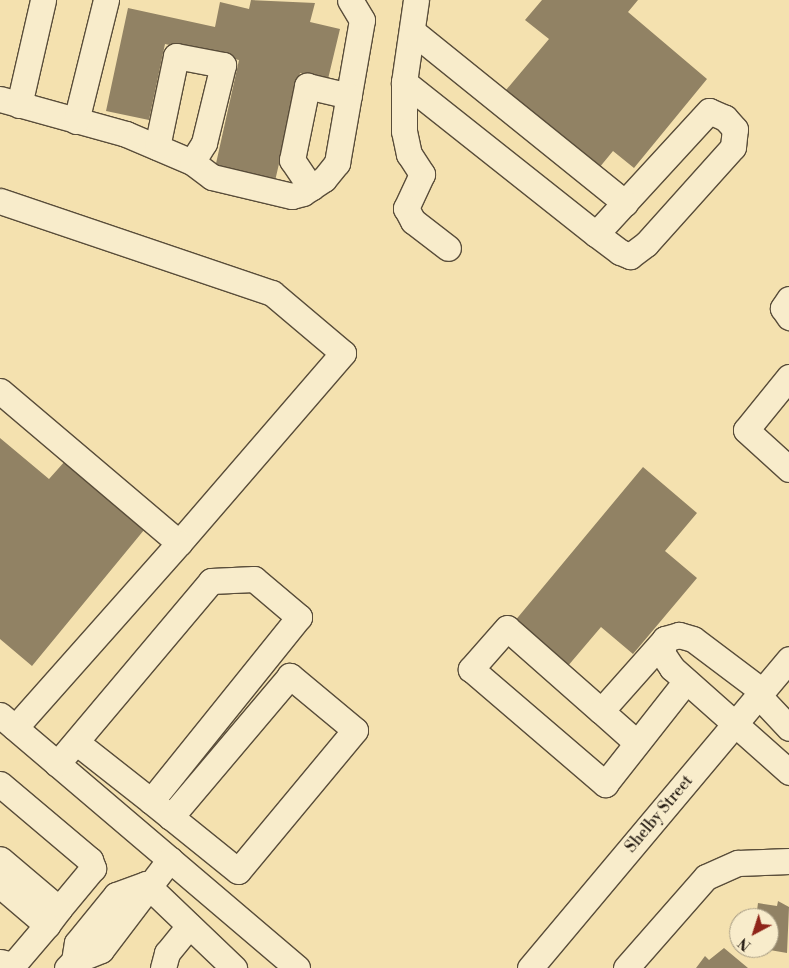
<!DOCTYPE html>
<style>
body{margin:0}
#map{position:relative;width:789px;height:968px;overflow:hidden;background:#f4e1af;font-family:"Libre Bodoni",serif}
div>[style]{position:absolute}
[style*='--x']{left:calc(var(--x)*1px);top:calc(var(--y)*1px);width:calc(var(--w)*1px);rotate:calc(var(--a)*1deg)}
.building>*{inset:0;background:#918264}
.roads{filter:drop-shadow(1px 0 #594d3a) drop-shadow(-1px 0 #594d3a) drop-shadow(0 1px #594d3a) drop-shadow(0 -1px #594d3a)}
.minor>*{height:25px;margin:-12.5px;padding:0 12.5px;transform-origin:12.5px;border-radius:12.5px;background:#f8eccb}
span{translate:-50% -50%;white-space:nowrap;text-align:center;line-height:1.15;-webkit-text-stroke:5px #f8eccb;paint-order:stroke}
.street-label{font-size:16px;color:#251c13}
.north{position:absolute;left:729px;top:908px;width:50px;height:50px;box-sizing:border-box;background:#f8eccb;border:1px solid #a49981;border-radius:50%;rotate:220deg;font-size:14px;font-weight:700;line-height:20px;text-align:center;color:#251c13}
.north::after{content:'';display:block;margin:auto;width:18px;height:22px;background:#8f2418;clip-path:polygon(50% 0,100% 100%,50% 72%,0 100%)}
</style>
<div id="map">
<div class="building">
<div style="clip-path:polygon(251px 0,315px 3px,310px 22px,340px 29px,328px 79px,300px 73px,275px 181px,215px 168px,239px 60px,165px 44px,149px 120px,106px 111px,128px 8px,215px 27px,220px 2px,249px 9px)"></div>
<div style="clip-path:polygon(542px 0,638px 0,628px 12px,707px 79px,634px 168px,613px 151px,599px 168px,506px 90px,549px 39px,525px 20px)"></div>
<div style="clip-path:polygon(0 438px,49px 479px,66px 460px,144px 530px,32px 666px,0 639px)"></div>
<div style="clip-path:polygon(643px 467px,697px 513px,665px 551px,697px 578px,633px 654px,601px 627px,567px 667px,514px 622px)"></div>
<div style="clip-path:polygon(778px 901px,789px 907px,787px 953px,764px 949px,769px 948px,769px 918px,756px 918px,758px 903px,777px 906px)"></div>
<div style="clip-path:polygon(724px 948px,748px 968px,696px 968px,705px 956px,709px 960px)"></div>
</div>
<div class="roads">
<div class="minor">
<div style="--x:416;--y:0;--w:83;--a:98.3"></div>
<div style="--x:404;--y:82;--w:245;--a:38.4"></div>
<div style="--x:596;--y:234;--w:30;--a:37"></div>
<div style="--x:620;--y:252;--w:11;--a:22"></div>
<div style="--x:630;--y:256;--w:20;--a:-37"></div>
<div style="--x:646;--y:244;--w:130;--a:-48.1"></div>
<div style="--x:733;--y:147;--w:18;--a:-84"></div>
<div style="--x:735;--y:129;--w:15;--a:-132"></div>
<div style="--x:725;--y:118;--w:17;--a:-156"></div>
<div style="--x:709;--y:111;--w:167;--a:132.6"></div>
<div style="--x:412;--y:31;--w:274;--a:38.9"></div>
<div style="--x:404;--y:82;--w:49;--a:90"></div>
<div style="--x:404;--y:131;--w:24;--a:78"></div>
<div style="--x:409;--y:154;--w:24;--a:57"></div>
<div style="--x:422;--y:174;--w:38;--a:115"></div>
<div style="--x:406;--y:208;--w:15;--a:62"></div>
<div style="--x:413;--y:221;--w:44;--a:37.6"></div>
<div style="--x:0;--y:99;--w:131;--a:15.5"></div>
<div style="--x:126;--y:134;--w:72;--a:23"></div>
<div style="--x:192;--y:162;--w:25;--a:37"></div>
<div style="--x:212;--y:177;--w:82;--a:13.4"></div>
<div style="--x:292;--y:196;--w:11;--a:-15"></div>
<div style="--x:303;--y:193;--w:25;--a:-34"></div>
<div style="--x:324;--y:179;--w:21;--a:-51"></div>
<div style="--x:337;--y:163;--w:145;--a:-80.1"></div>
<div style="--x:362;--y:20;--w:23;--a:-121"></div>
<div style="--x:19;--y:105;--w:108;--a:-77.1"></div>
<div style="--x:76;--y:121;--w:125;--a:-76.1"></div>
<div style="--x:157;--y:147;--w:93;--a:-78.2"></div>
<div style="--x:176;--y:56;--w:48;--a:10.8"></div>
<div style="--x:223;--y:65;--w:80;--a:103.7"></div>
<div style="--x:204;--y:143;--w:22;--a:122"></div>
<div style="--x:311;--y:188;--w:34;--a:-124"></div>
<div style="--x:292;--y:160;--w:76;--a:-78.5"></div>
<div style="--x:307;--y:86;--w:43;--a:13.4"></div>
<div style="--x:0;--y:201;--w:287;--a:18.7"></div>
<div style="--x:272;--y:293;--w:93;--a:40.2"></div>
<div style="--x:343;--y:353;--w:251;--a:130.8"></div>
<div style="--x:789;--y:299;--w:11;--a:124"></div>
<div style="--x:783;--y:308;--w:11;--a:56"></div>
<div style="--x:789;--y:377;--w:68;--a:129.1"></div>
<div style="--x:746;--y:430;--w:58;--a:42.2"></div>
<div style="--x:0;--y:391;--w:235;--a:40.3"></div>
<div style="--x:179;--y:543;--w:247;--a:131.6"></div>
<div style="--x:665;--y:639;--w:96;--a:131.6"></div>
<div style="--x:601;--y:711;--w:125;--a:-138.6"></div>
<div style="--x:507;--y:628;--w:55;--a:131.3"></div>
<div style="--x:471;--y:669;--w:177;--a:40.6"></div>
<div style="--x:605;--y:784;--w:131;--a:-51.8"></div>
<div style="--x:762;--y:691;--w:86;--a:-143"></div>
<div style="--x:693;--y:639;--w:15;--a:-164"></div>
<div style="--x:679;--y:635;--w:15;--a:164"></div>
<div style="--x:665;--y:639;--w:14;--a:102"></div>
<div style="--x:662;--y:653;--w:18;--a:56"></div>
<div style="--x:672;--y:668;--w:157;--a:41.6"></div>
<div style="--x:758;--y:695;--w:45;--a:46.8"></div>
<div style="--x:601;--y:711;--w:48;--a:41.6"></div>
<div style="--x:0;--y:715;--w:390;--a:40.4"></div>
<div style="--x:57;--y:764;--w:239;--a:-49.9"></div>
<div style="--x:211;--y:581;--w:43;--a:-2.7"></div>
<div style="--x:254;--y:579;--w:59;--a:40.2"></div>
<div style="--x:299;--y:617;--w:236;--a:128.8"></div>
<div style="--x:151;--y:801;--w:95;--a:-141.8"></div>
<div style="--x:0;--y:784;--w:118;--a:40.2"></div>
<div style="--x:90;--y:860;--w:9;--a:69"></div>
<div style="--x:93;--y:868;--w:53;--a:129.7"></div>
<div style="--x:59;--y:909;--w:77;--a:-139.7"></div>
<div style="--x:151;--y:801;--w:26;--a:39"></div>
<div style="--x:171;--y:817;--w:86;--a:38.9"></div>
<div style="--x:238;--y:871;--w:183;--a:-50.3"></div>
<div style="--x:355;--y:730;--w:85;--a:-140.3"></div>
<div style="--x:290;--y:676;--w:185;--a:130.2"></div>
<div style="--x:146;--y:884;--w:122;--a:43.7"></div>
<div style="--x:0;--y:885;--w:62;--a:40.4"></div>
<div style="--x:47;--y:925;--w:20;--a:-53"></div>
<div style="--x:74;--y:961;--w:29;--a:-22"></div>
<div style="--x:101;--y:950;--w:114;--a:-52.8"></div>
<div style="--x:0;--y:962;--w:13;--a:13"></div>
<div style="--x:13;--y:965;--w:52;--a:-49.6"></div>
<div style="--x:67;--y:968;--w:10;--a:-45"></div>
<div style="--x:74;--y:961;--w:18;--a:-81"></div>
<div style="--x:77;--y:943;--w:62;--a:-50.9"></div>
<div style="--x:116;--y:895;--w:32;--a:-20"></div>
<div style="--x:163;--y:968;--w:16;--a:-75"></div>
<div style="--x:167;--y:953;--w:35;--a:-51"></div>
<div style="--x:530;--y:968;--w:403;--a:-50"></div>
<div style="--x:626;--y:968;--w:121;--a:-48.7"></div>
<div style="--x:706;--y:877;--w:35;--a:-24"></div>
<div style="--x:738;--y:863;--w:51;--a:-2.2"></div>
</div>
</div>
<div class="street-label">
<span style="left:659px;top:814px;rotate:-50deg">Shelby Street</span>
</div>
<div class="north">N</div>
</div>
